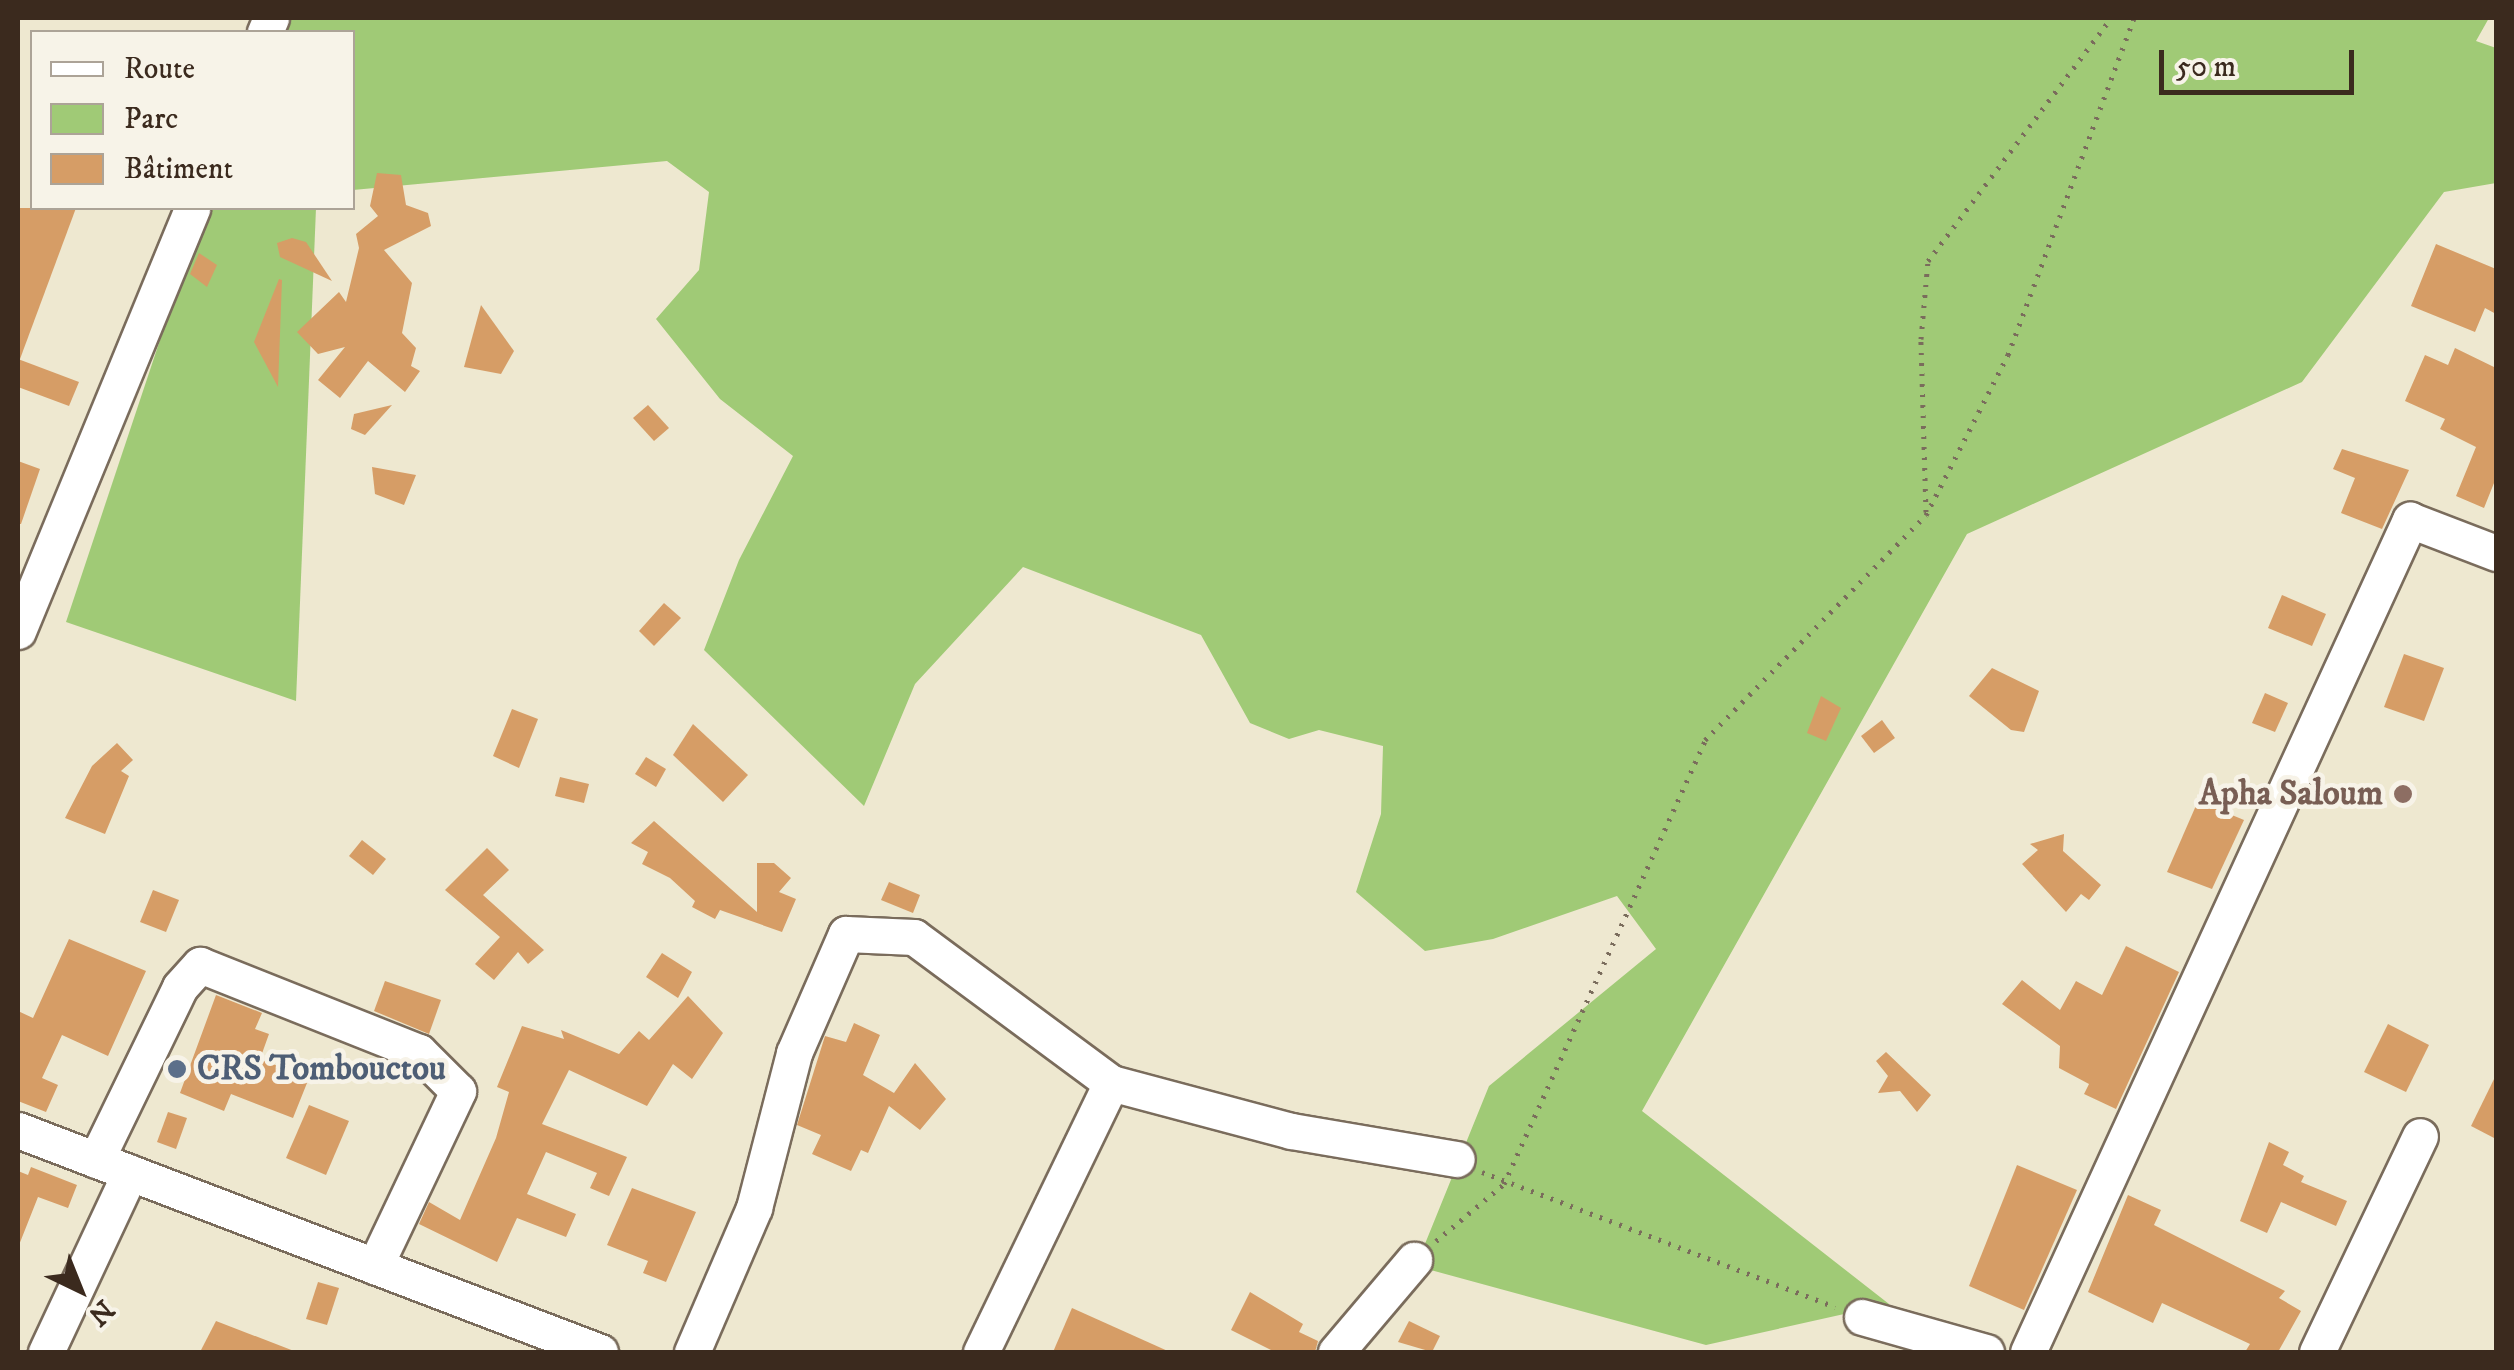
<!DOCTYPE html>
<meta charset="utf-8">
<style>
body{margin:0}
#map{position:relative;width:2514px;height:1370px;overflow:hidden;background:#eee8d0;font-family:"IM FELL DW Pica",serif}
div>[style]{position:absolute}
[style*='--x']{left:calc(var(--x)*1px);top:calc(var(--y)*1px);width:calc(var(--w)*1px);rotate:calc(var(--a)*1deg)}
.green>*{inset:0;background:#a0ca76}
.building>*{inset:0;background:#d69d66}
.path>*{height:5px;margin-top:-2.5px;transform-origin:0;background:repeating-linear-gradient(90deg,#7a6c5c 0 2.5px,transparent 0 10.5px)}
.roads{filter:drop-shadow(2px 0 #7a6c5c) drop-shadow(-2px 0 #7a6c5c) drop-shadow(0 2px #7a6c5c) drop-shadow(0 -2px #7a6c5c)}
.minor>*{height:35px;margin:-17.5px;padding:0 17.5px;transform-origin:17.5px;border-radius:17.5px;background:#fff}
.dots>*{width:28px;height:28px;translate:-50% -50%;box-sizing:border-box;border:5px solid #f7f3e8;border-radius:50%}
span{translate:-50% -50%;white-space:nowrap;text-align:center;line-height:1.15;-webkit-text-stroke:9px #f7f3e8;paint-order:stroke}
.education-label{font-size:35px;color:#785e54;font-weight:700}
.right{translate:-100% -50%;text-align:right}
.service-label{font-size:35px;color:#4e5e75;font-weight:700}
.left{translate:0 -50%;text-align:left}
.frame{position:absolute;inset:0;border:20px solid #3b2a1e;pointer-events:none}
.legend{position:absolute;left:30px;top:30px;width:325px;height:180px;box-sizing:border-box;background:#f7f3e8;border:2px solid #aca397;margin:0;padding:12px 18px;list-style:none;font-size:30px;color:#3b2a1e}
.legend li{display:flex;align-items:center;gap:20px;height:50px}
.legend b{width:50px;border:2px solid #aca397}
.north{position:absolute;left:30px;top:1240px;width:100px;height:100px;-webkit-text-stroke:8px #f7f3e8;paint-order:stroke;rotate:137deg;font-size:28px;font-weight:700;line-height:40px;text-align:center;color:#3b2a1e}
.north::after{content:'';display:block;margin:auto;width:35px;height:45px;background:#3b2a1e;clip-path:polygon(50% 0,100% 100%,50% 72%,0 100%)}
.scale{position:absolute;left:2159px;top:50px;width:195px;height:45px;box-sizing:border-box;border:5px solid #3b2a1e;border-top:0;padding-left:12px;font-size:30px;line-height:35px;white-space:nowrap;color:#3b2a1e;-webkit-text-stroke:8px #f7f3e8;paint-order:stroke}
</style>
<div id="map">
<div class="green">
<div style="clip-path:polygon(267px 18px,2489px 18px,2476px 41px,2496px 48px,2496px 183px,2444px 192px,2302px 382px,1967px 534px,1642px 1111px,1889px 1304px,1706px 1345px,1416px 1266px,1489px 1086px,1656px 949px,1617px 896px,1493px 939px,1425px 951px,1356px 892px,1381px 814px,1383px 746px,1319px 730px,1289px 739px,1250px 723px,1201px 635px,1023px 567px,915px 684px,864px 806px,704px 650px,739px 560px,793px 456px,720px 399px,656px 319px,699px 270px,709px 192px,667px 161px,353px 190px,352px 32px,262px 32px)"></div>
<div style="clip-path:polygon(204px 208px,316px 208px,296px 701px,66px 622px)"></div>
</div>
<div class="building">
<div style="clip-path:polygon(377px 173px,401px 175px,406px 205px,428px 213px,431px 226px,384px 250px,412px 283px,402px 333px,416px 348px,411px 366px,420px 371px,405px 392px,368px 361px,340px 398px,318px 380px,345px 347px,318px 354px,297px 332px,339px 292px,346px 302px,359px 248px,356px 234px,378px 216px,370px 206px)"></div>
<div style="clip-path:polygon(18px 208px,76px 208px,20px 359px,18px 359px)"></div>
<div style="clip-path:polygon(292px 238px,306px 242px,332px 281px,280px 257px,277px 243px)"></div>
<div style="clip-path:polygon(2436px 244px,2496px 269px,2496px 314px,2485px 308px,2475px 332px,2411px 306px)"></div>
<div style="clip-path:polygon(199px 253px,217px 265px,207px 287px,190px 274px)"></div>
<div style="clip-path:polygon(279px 279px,282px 280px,278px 387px,254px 342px)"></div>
<div style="clip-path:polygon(481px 305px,514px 351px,501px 374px,464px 367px)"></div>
<div style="clip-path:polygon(2455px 348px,2496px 368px,2496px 478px,2484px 508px,2456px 496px,2476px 447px,2440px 429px,2445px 419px,2405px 401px,2425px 355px,2448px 365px)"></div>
<div style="clip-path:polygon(18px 359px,79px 382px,69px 406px,18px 387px)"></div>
<div style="clip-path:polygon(392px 405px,365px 435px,351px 429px,354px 414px)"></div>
<div style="clip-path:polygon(648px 405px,669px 428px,654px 441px,633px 418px)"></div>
<div style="clip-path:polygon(2342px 449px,2409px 470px,2382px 529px,2341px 513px,2355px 478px,2333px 469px)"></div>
<div style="clip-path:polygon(18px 461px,40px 469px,21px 524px,18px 524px)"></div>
<div style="clip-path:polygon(372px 467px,416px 475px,404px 505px,375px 494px)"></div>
<div style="clip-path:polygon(2282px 595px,2326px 614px,2312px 646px,2268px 628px)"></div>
<div style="clip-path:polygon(664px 603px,681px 618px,654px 646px,639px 631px)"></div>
<div style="clip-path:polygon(2404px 654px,2444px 668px,2424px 721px,2384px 707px)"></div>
<div style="clip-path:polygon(1992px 668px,2039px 691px,2024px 732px,2011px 730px,1969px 696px)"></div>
<div style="clip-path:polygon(2265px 693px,2288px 703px,2275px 732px,2252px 723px)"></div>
<div style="clip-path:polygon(1821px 696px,1841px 708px,1826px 741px,1807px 733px)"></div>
<div style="clip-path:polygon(512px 709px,538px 719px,519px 768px,493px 756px)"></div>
<div style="clip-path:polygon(1882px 720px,1895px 738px,1874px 753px,1861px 736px)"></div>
<div style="clip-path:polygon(693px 724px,748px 775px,723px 802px,673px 755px)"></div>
<div style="clip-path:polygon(117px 743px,133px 760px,121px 771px,129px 776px,105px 834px,65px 818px,92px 766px)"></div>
<div style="clip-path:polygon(646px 757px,666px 769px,656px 787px,635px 774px)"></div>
<div style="clip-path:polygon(560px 777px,589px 784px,584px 803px,555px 796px)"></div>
<div style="clip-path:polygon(2198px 801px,2244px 820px,2212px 889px,2167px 872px)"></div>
<div style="clip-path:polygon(654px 821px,757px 912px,757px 863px,774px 863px,791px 878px,779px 892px,796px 899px,782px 932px,720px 910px,715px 919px,692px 907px,695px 901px,670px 878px,642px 864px,648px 852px,631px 843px)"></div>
<div style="clip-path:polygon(2064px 834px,2063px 851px,2101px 885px,2089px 900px,2081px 894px,2066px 912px,2022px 864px,2038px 850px,2030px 844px)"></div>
<div style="clip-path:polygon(362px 840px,386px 859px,373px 875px,349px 856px)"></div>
<div style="clip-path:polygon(487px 848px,509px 870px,483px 895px,544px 950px,528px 964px,518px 952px,494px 980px,475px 964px,500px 937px,445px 890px)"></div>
<div style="clip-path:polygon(889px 882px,920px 895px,913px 913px,881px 900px)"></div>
<div style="clip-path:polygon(153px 890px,179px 900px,166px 932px,140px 922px)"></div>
<div style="clip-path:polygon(69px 939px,146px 971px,108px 1056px,62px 1035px,42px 1078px,58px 1085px,46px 1112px,18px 1101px,18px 1011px,33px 1018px)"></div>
<div style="clip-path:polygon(2126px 946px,2179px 972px,2116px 1109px,2084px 1094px,2089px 1084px,2059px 1068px,2060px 1046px,2002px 1004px,2022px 980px,2060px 1010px,2076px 981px,2102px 995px)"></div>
<div style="clip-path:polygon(662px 953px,692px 972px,678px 998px,646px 977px)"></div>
<div style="clip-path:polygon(385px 981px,441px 1000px,429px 1034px,374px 1011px)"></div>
<div style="clip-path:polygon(216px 995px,262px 1013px,255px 1029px,269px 1034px,260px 1059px,309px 1078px,293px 1118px,231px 1094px,224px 1111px,180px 1093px)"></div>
<div style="clip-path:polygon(688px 996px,723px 1033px,692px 1079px,673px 1064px,647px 1106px,569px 1070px,542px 1124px,627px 1157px,609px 1196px,590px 1188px,597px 1173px,546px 1152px,527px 1194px,576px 1214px,566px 1237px,517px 1218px,497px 1262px,419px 1224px,429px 1202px,460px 1220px,496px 1138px,509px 1092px,497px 1087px,522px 1026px,564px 1039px,561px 1030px,619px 1054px,639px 1031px,649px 1040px)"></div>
<div style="clip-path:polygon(854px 1023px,880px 1035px,863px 1075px,894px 1093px,915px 1063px,946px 1099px,920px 1130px,889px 1106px,868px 1153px,861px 1150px,851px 1171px,812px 1154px,821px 1135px,797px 1125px,825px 1036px,846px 1042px)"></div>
<div style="clip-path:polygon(2388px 1024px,2429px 1045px,2406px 1092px,2364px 1072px)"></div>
<div style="clip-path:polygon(1886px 1052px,1931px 1095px,1917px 1112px,1900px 1091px,1878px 1093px,1888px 1076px,1876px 1061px)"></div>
<div style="clip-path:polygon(2496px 1075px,2496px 1139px,2471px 1126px)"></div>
<div style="clip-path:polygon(309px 1105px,349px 1121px,326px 1175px,286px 1158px)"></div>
<div style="clip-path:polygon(168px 1112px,187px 1118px,176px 1149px,157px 1142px)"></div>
<div style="clip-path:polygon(2269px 1142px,2289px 1152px,2283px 1165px,2304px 1176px,2301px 1182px,2347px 1201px,2336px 1226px,2281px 1202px,2267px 1233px,2240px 1221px)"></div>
<div style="clip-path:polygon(2017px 1165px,2077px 1190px,2024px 1310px,1969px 1286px)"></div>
<div style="clip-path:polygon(31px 1167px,77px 1185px,68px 1208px,38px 1197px,19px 1245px,18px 1171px,28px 1175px)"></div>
<div style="clip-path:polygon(632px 1188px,696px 1212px,666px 1282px,643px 1273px,648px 1261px,607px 1245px)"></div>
<div style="clip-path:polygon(2128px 1195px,2161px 1210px,2154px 1225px,2285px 1291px,2279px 1298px,2301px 1311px,2278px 1352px,2245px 1352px,2250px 1344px,2162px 1303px,2153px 1323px,2088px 1292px)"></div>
<div style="clip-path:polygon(318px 1282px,339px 1288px,327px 1325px,306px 1319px)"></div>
<div style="clip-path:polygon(1250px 1292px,1303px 1324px,1299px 1332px,1318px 1341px,1315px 1352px,1275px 1352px,1231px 1330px)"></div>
<div style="clip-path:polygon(1072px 1308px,1170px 1352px,1053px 1352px)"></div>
<div style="clip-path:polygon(216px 1321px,294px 1351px,293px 1352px,200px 1352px)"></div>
<div style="clip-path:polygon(1409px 1321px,1440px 1336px,1432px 1352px,1398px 1342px)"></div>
</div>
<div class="path">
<div style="--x:1926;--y:512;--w:173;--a:-91.7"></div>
<div style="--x:1921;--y:339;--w:78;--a:-84.9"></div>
<div style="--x:1928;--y:261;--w:304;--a:-53"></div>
<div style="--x:1482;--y:1172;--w:378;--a:20.9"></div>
<div style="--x:1436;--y:1241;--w:89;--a:-40"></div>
<div style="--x:1504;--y:1184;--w:487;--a:-65.6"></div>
<div style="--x:1705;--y:740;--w:315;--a:-45.5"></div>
<div style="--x:1926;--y:515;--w:180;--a:-62.9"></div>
<div style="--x:2008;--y:355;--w:360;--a:-69.5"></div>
</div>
<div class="roads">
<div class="minor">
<div style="--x:265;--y:32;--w:15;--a:-67"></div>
<div style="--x:18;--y:631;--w:457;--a:-67.6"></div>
<div style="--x:18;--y:1130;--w:623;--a:20.88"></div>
<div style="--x:96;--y:1160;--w:192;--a:-64.1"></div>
<div style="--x:180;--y:987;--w:30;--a:-48"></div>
<div style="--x:200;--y:965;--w:236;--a:21.7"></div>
<div style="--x:419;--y:1052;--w:55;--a:45"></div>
<div style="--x:458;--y:1091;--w:194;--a:115.4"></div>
<div style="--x:1862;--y:1317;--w:129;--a:15.8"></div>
<div style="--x:46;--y:1352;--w:198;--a:-64.9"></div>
<div style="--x:692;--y:1352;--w:157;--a:-66.7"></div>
<div style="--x:754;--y:1208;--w:160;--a:-75.5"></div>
<div style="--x:794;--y:1053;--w:130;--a:-66.4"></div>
<div style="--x:846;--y:934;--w:68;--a:2.5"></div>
<div style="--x:914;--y:937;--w:245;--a:36.5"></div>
<div style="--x:1111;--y:1083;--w:186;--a:14.9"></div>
<div style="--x:1291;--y:1131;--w:168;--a:9.6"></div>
<div style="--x:981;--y:1352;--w:299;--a:-64.2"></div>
<div style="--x:1336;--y:1352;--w:121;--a:-49.7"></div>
<div style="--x:2028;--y:1352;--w:916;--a:-65.34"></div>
<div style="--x:2410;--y:520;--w:92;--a:21"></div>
<div style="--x:2317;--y:1352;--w:239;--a:-64.5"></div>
</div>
</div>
<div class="dots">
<div style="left:2403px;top:794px;background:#8d6e63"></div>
<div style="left:177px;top:1069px;background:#5c6f8a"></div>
</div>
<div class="education-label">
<span class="right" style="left:2383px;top:794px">Apha Saloum</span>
</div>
<div class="service-label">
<span class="left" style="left:197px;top:1069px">CRS Tombouctou</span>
</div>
<div class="frame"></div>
<ul class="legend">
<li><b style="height:12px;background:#fff"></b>Route</li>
<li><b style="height:28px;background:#a0ca76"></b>Parc</li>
<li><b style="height:28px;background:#d69d66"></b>Bâtiment</li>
</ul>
<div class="north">N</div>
<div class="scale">50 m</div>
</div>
